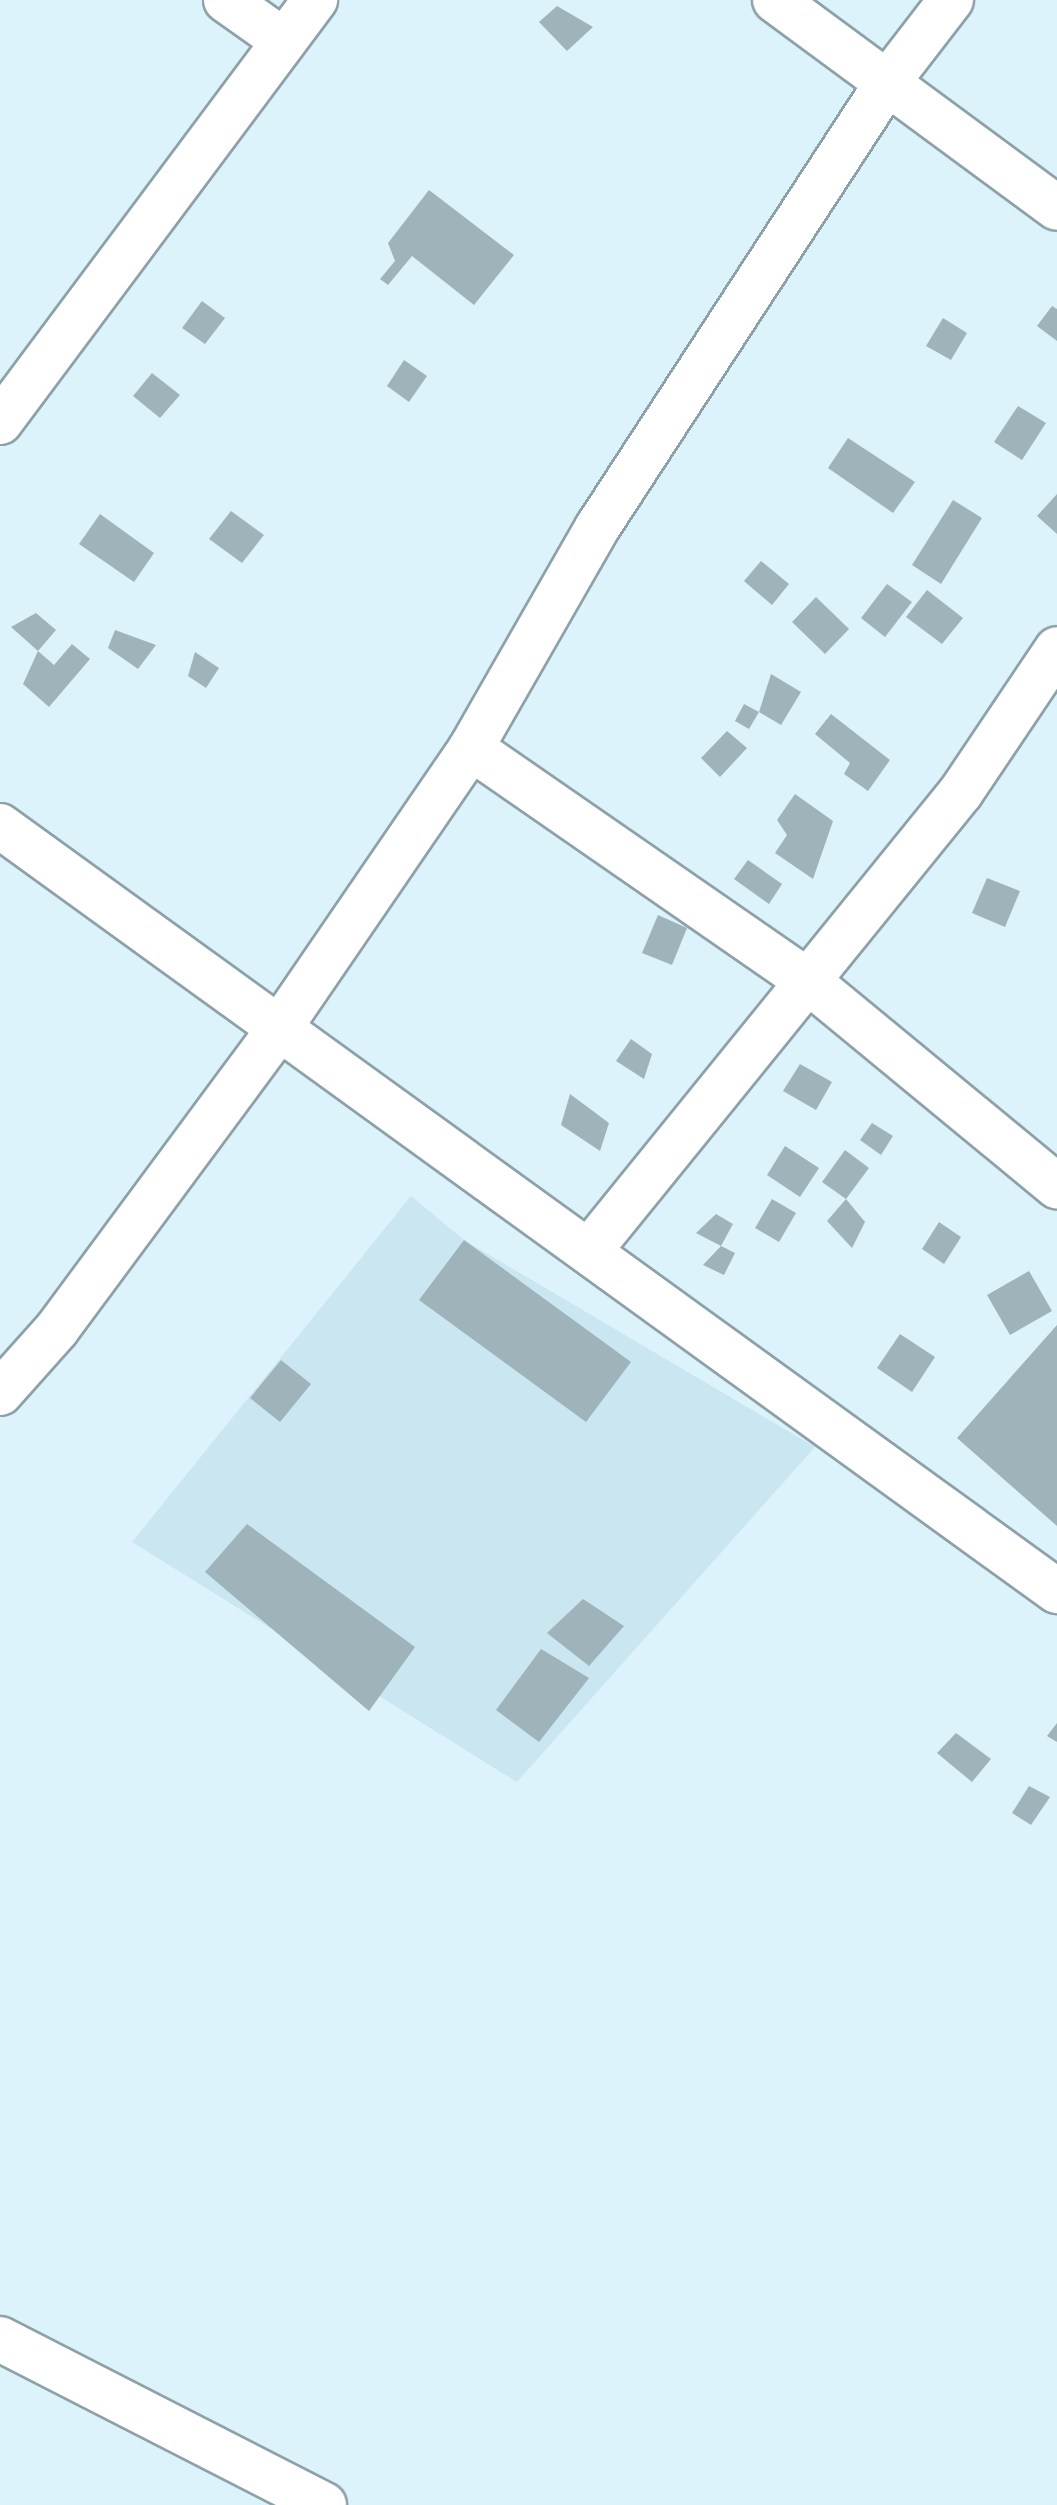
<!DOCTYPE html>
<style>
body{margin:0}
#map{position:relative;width:1057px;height:2505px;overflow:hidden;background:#ddf3fb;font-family:Manrope,sans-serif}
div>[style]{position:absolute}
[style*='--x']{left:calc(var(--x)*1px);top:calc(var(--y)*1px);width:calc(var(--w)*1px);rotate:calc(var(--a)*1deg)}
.built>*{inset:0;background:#c9e6f1}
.building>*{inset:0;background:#9fb3bb}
.roads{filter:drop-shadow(2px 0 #8da1a8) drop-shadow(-2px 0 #8da1a8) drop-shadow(0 2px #8da1a8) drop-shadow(0 -2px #8da1a8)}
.minor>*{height:44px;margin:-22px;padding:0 22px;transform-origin:22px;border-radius:22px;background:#fff}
span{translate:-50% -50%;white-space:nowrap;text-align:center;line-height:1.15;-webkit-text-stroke:6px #ddf3fb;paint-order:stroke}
</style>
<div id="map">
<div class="built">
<div style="clip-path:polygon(411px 1196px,464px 1240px,815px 1447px,517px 1782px,132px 1542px)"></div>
</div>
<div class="building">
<div style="clip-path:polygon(557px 6px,593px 27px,567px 51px,539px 22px)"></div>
<div style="clip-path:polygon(429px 190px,514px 255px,474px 305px,412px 256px,388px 285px,380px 279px,395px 261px,388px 243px)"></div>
<div style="clip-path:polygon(202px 301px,225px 318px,205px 344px,182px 328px)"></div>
<div style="clip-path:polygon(1052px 306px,1057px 309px,1057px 341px,1037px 326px)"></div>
<div style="clip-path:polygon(943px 318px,967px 333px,951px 360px,926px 346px)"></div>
<div style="clip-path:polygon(404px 360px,427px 376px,409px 402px,387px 386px)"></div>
<div style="clip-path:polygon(152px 373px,180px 395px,160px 418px,133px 396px)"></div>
<div style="clip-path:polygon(1018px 406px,1046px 423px,1022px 460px,994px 442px)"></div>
<div style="clip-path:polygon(848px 438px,915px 482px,893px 513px,828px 468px)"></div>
<div style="clip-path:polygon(1057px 494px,1057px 534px,1037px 516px)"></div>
<div style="clip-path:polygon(953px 500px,982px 518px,941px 584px,912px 565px)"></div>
<div style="clip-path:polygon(231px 511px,264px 535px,242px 563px,209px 539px)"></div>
<div style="clip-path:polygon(100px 514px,154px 553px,134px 582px,79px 544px)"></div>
<div style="clip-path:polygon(761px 561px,789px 584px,772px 605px,744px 581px)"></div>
<div style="clip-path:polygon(887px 584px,912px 602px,885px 637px,861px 618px)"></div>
<div style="clip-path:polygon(927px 590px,963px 618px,942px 644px,906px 617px)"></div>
<div style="clip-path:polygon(816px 597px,849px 629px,825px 654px,792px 622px)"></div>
<div style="clip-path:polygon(36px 613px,56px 630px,38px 651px,11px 627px)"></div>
<div style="clip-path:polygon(115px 630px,156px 645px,138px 669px,108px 648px)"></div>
<div style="clip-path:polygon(72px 644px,90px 659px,49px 707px,23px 684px,38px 651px,54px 665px)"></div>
<div style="clip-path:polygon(195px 652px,219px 668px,206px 688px,188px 676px)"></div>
<div style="clip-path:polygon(771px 674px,801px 692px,781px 725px,759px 712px)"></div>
<div style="clip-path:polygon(744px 704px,759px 712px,749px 729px,735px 721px)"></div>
<div style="clip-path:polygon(831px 714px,890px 760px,868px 791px,844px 774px,850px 763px,815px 734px)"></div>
<div style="clip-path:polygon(727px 731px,747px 748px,720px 777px,701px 758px)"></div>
<div style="clip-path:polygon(795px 794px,833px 821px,813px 879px,775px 853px,787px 835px,777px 820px)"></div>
<div style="clip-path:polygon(748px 860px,782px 884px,769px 904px,734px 879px)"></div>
<div style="clip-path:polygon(987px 878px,1020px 891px,1005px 927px,972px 913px)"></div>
<div style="clip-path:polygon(658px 915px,687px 928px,672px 965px,642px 953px)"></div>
<div style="clip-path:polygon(631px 1039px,652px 1054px,644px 1079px,616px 1061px)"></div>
<div style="clip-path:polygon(800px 1064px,832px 1082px,816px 1110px,783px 1091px)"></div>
<div style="clip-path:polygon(570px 1094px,609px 1123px,600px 1151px,561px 1125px)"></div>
<div style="clip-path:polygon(872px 1123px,893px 1136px,881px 1155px,860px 1140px)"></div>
<div style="clip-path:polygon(785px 1146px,819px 1168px,800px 1197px,767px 1175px)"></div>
<div style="clip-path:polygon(845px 1150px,869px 1168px,846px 1199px,822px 1182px)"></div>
<div style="clip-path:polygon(772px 1199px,796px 1213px,779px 1242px,755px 1228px)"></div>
<div style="clip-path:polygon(846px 1199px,865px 1222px,852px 1248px,827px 1221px)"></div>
<div style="clip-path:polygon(716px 1214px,733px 1224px,721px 1246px,696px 1233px)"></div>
<div style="clip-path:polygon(939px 1222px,961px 1237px,944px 1264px,922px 1249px)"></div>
<div style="clip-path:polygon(464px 1240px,631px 1362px,586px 1422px,419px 1300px)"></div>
<div style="clip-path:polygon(721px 1246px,735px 1253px,724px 1275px,703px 1265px)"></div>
<div style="clip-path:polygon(1029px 1271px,1052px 1311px,1010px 1335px,987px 1295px)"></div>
<div style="clip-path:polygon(1057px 1325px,1057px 1526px,957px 1438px)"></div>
<div style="clip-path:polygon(900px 1334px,935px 1357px,912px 1392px,877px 1368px)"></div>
<div style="clip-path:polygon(281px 1360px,311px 1384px,280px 1422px,250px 1398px)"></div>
<div style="clip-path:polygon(247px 1524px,415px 1647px,369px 1711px,205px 1572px)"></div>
<div style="clip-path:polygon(583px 1599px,624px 1626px,589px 1666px,547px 1633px)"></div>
<div style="clip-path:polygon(541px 1649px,589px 1678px,539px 1742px,496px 1710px)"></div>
<div style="clip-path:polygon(1057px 1723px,1057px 1742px,1047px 1736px)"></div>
<div style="clip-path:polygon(956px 1733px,991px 1759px,972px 1782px,937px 1753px)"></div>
<div style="clip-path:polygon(1029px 1786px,1050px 1797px,1031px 1825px,1012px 1813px)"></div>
</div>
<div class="roads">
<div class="minor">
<div style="--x:226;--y:0;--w:71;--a:35.3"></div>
<div style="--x:775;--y:0;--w:350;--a:36.4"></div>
<div style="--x:0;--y:422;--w:527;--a:-53.26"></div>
<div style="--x:471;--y:748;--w:410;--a:34.7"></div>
<div style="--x:808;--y:981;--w:323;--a:39.5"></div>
<div style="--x:0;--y:826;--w:1305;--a:35.9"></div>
<div style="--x:589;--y:1251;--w:591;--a:-50.98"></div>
<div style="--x:961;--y:792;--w:172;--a:-56.1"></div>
<div style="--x:0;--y:1393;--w:86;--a:-48.3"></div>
<div style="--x:57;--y:1329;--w:372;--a:-53.5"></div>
<div style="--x:278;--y:1030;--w:342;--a:-55.6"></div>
<div style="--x:471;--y:748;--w:254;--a:-60.2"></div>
<div style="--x:597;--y:528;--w:531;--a:-56.91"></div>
<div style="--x:887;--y:83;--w:105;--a:-52.4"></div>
<div style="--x:0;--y:2339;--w:364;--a:27.1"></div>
</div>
</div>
</div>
